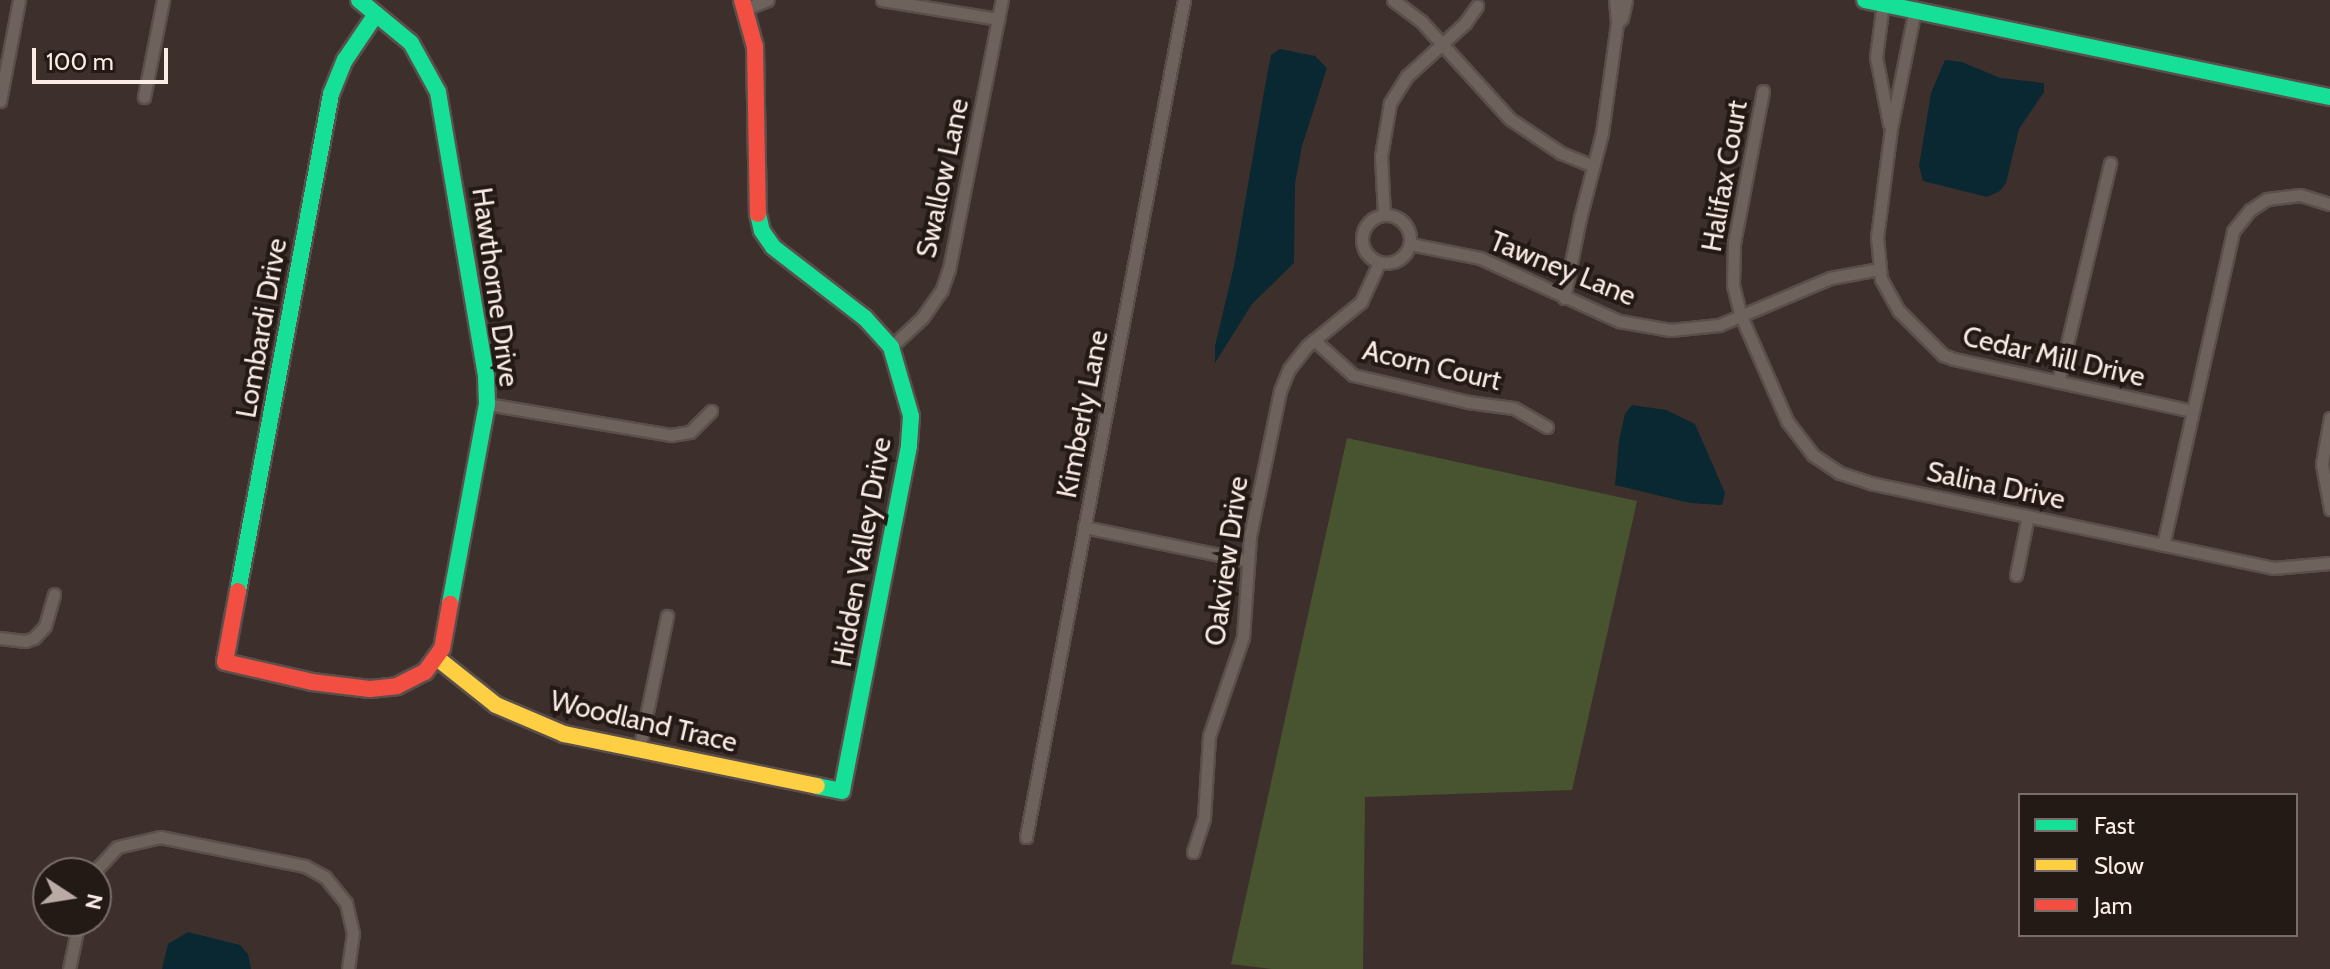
<!DOCTYPE html>
<style>
body{margin:0}
#map{position:relative;width:2330px;height:969px;overflow:hidden;background:#3d302c;font-family:Cabin,sans-serif}
div>[style]{position:absolute}
[style*='--x']{left:calc(var(--x)*1px);top:calc(var(--y)*1px);width:calc(var(--w)*1px);rotate:calc(var(--a)*1deg)}
.green>*{inset:0;background:#47542f}
.water>*{inset:0;background:#092831}
.roads{filter:drop-shadow(2px 0 #5a4f4b) drop-shadow(-2px 0 #5a4f4b) drop-shadow(0 2px #5a4f4b) drop-shadow(0 -2px #5a4f4b)}
.street>*{height:11px;margin:-5.5px;padding:0 5.5px;transform-origin:5.5px;border-radius:5.5px;background:#6e625c}
.street>.ring{margin:-5.5px;padding:0;box-sizing:content-box;background:none;border:11px solid #6e625c;border-radius:50%}
.fast>*{height:16px;margin:-8px;padding:0 8px;transform-origin:8px;border-radius:8px;background:#16e098}
.slow>*{height:16px;margin:-8px;padding:0 8px;transform-origin:8px;border-radius:8px;background:#ffcf43}
.jam>*{height:16px;margin:-8px;padding:0 8px;transform-origin:8px;border-radius:8px;background:#f24e42}
span{translate:-50% -50%;white-space:nowrap;text-align:center;line-height:1.15;-webkit-text-stroke:8px #231915;paint-order:stroke}
.street-label{font-size:28px;color:#fcece6}
.legend{position:absolute;left:2018px;top:793px;width:280px;height:144px;box-sizing:border-box;background:#231915;border:2px solid #7a6d69;margin:0;padding:10px 14px;list-style:none;font-size:24px;color:#fcece6}
.legend li{display:flex;align-items:center;gap:16px;height:40px}
.legend b{width:40px;border:2px solid #7a6d69}
.north{position:absolute;left:32px;top:857px;width:80px;height:80px;box-sizing:border-box;background:#231915;border:2px solid #7a6d69;border-radius:50%;rotate:102deg;font-size:22px;font-weight:700;line-height:32px;text-align:center;color:#fcece6}
.north::after{content:'';display:block;margin:auto;width:28px;height:36px;background:#b9aaa5;clip-path:polygon(50% 0,100% 100%,50% 72%,0 100%)}
.scale{position:absolute;left:32px;top:48px;width:136px;height:36px;box-sizing:border-box;border:4px solid #fcece6;border-top:0;padding-left:10px;font-size:24px;line-height:28px;white-space:nowrap;color:#fcece6;-webkit-text-stroke:6px #231915;paint-order:stroke}
</style>
<div id="map">
<div class="green">
<div style="clip-path:polygon(1347px 438px,1637px 501px,1572px 790px,1365px 797px,1363px 969px,1272px 969px,1231px 964px)"></div>
</div>
<div class="water">
<div style="clip-path:polygon(1280px 49px,1315px 56px,1327px 68px,1302px 146px,1295px 184px,1294px 263px,1252px 304px,1215px 363px,1215px 346px,1234px 266px,1265px 86px,1271px 55px)"></div>
<div style="clip-path:polygon(1945px 60px,1962px 62px,2000px 78px,2044px 83px,2044px 92px,2019px 129px,2006px 183px,2000px 191px,1987px 197px,1923px 181px,1919px 166px,1931px 93px)"></div>
<div style="clip-path:polygon(1632px 405px,1666px 410px,1695px 424px,1725px 493px,1722px 505px,1690px 503px,1615px 485px,1619px 441px,1625px 414px)"></div>
<div style="clip-path:polygon(188px 932px,240px 945px,248px 954px,251px 969px,162px 969px,168px 944px)"></div>
</div>
<div class="roads">
<div class="street">
<div style="--x:882;--y:0;--w:118;--a:9.3"></div>
<div style="--x:1393;--y:0;--w:35;--a:37"></div>
<div style="--x:1421;--y:21;--w:132;--a:47.8"></div>
<div style="--x:1510;--y:119;--w:61;--a:33.7"></div>
<div style="--x:1561;--y:153;--w:35;--a:22"></div>
<div style="--x:1615;--y:0;--w:23;--a:85"></div>
<div style="--x:1883;--y:3;--w:54;--a:97.4"></div>
<div style="--x:1876;--y:57;--w:68;--a:79"></div>
<div style="--x:747;--y:8;--w:22;--a:-21"></div>
<div style="--x:1915;--y:9;--w:121;--a:101.4"></div>
<div style="--x:1891;--y:128;--w:110;--a:97.3"></div>
<div style="--x:1877;--y:237;--w:42;--a:84.6"></div>
<div style="--x:1881;--y:279;--w:37;--a:61"></div>
<div style="--x:1899;--y:311;--w:62;--a:45"></div>
<div style="--x:1943;--y:355;--w:12;--a:20"></div>
<div style="--x:1954;--y:359;--w:244;--a:12.3"></div>
<div style="--x:1763;--y:91;--w:155;--a:100.8"></div>
<div style="--x:1734;--y:243;--w:42;--a:91.4"></div>
<div style="--x:1733;--y:285;--w:32;--a:76"></div>
<div style="--x:1741;--y:316;--w:115;--a:66.3"></div>
<div style="--x:1787;--y:421;--w:43;--a:52.6"></div>
<div style="--x:1813;--y:455;--w:32;--a:34"></div>
<div style="--x:1840;--y:473;--w:32;--a:18"></div>
<div style="--x:1870;--y:483;--w:412;--a:11.9"></div>
<div style="--x:2273;--y:568;--w:57;--a:-5"></div>
<div style="--x:144;--y:97;--w:99;--a:-78.9"></div>
<div style="--x:0;--y:101;--w:103;--a:-79.3"></div>
<div class="ring" style="left:1362px;top:215px;width:37px;height:37px"></div>
<div style="--x:1384;--y:215;--w:59;--a:-92.9"></div>
<div style="--x:1381;--y:156;--w:54;--a:-80.4"></div>
<div style="--x:1390;--y:103;--w:32;--a:-58"></div>
<div style="--x:1407;--y:76;--w:79;--a:-42.4"></div>
<div style="--x:1465;--y:23;--w:21;--a:-55"></div>
<div style="--x:1410;--y:244;--w:71;--a:11.3"></div>
<div style="--x:1480;--y:258;--w:153;--a:24.4"></div>
<div style="--x:1619;--y:321;--w:52;--a:10"></div>
<div style="--x:1670;--y:330;--w:49;--a:-5.8"></div>
<div style="--x:1719;--y:325;--w:121;--a:-22.9"></div>
<div style="--x:1830;--y:278;--w:50;--a:-10.4"></div>
<div style="--x:1564;--y:298;--w:82;--a:-78.7"></div>
<div style="--x:1580;--y:218;--w:88;--a:-75.5"></div>
<div style="--x:1602;--y:133;--w:111;--a:-82.2"></div>
<div style="--x:1617;--y:23;--w:7;--a:-45"></div>
<div style="--x:1622;--y:18;--w:18;--a:-77"></div>
<div style="--x:1314;--y:340;--w:52;--a:41.9"></div>
<div style="--x:1353;--y:375;--w:118;--a:13.2"></div>
<div style="--x:1468;--y:402;--w:46;--a:7.4"></div>
<div style="--x:1514;--y:408;--w:38;--a:30"></div>
<div style="--x:891;--y:347;--w:42;--a:-43.1"></div>
<div style="--x:922;--y:318;--w:35;--a:-55"></div>
<div style="--x:942;--y:289;--w:21;--a:-71"></div>
<div style="--x:949;--y:269;--w:274;--a:-78.9"></div>
<div style="--x:2058;--y:382;--w:225;--a:-76.6"></div>
<div style="--x:487;--y:404;--w:187;--a:9.6"></div>
<div style="--x:671;--y:435;--w:19;--a:-9"></div>
<div style="--x:690;--y:432;--w:30;--a:-45"></div>
<div style="--x:2330;--y:418;--w:47;--a:99.9"></div>
<div style="--x:2322;--y:464;--w:46;--a:79.9"></div>
<div style="--x:1084;--y:527;--w:167;--a:11.7"></div>
<div style="--x:2163;--y:545;--w:322;--a:-77.4"></div>
<div style="--x:2233;--y:231;--w:27;--a:-51"></div>
<div style="--x:2250;--y:210;--w:20;--a:-33"></div>
<div style="--x:2267;--y:199;--w:33;--a:-7"></div>
<div style="--x:2300;--y:195;--w:31;--a:17"></div>
<div style="--x:2016;--y:575;--w:60;--a:-78.5"></div>
<div style="--x:0;--y:638;--w:25;--a:7"></div>
<div style="--x:25;--y:641;--w:9;--a:-18"></div>
<div style="--x:34;--y:638;--w:16;--a:-47"></div>
<div style="--x:45;--y:626;--w:33;--a:-74"></div>
<div style="--x:639;--y:750;--w:137;--a:-78.2"></div>
<div style="--x:1026;--y:837;--w:852;--a:-79.31"></div>
<div style="--x:1193;--y:852;--w:36;--a:-72"></div>
<div style="--x:1204;--y:818;--w:82;--a:-86.5"></div>
<div style="--x:1209;--y:736;--w:105;--a:-71"></div>
<div style="--x:1243;--y:637;--w:101;--a:-86"></div>
<div style="--x:1250;--y:536;--w:148;--a:-78.3"></div>
<div style="--x:1280;--y:391;--w:24;--a:-68"></div>
<div style="--x:1289;--y:369;--w:29;--a:-52"></div>
<div style="--x:1307;--y:346;--w:70;--a:-39.2"></div>
<div style="--x:1361;--y:302;--w:43;--a:-65.2"></div>
<div style="--x:93;--y:873;--w:35;--a:-47"></div>
<div style="--x:117;--y:847;--w:44;--a:-13.1"></div>
<div style="--x:160;--y:837;--w:148;--a:11.3"></div>
<div style="--x:305;--y:866;--w:23;--a:29"></div>
<div style="--x:325;--y:877;--w:33;--a:51"></div>
<div style="--x:346;--y:903;--w:31;--a:77"></div>
<div style="--x:353;--y:933;--w:36;--a:98"></div>
<div style="--x:69;--y:969;--w:49;--a:-78.2"></div>
</div>
<div class="fast">
<div style="--x:359;--y:0;--w:67;--a:39.6"></div>
<div style="--x:411;--y:43;--w:56;--a:61.1"></div>
<div style="--x:438;--y:92;--w:287;--a:80.4"></div>
<div style="--x:486;--y:375;--w:29;--a:88"></div>
<div style="--x:487;--y:404;--w:203;--a:100.5"></div>
<div style="--x:1865;--y:0;--w:475;--a:11.8"></div>
<div style="--x:758;--y:214;--w:17;--a:77"></div>
<div style="--x:762;--y:231;--w:19;--a:55"></div>
<div style="--x:773;--y:247;--w:116;--a:37.7"></div>
<div style="--x:865;--y:318;--w:39;--a:48"></div>
<div style="--x:891;--y:347;--w:72;--a:73.8"></div>
<div style="--x:911;--y:416;--w:30;--a:94"></div>
<div style="--x:909;--y:446;--w:351;--a:101"></div>
<div style="--x:842;--y:791;--w:25;--a:-169"></div>
<div style="--x:238;--y:591;--w:506;--a:-79.4"></div>
<div style="--x:331;--y:94;--w:37;--a:-68"></div>
<div style="--x:345;--y:60;--w:55;--a:-56"></div>
</div>
<div class="slow">
<div style="--x:437;--y:658;--w:75;--a:38.5"></div>
<div style="--x:496;--y:705;--w:74;--a:23.1"></div>
<div style="--x:564;--y:734;--w:258;--a:11.6"></div>
</div>
<div class="jam">
<div style="--x:742;--y:0;--w:49;--a:74.5"></div>
<div style="--x:755;--y:47;--w:167;--a:89"></div>
<div style="--x:238;--y:591;--w:72;--a:100.4"></div>
<div style="--x:225;--y:662;--w:89;--a:12.9"></div>
<div style="--x:312;--y:682;--w:58;--a:6.9"></div>
<div style="--x:370;--y:689;--w:27;--a:-6"></div>
<div style="--x:397;--y:686;--w:31;--a:-27"></div>
<div style="--x:425;--y:672;--w:29;--a:-54"></div>
<div style="--x:442;--y:649;--w:46;--a:-79.9"></div>
</div>
</div>
<div class="street-label">
<span style="left:1724px;top:176px;rotate:-80deg">Halifax Court</span>
<span style="left:942px;top:178px;rotate:-78deg">Swallow Lane</span>
<span style="left:1563px;top:268px;rotate:22deg">Tawney Lane</span>
<span style="left:496px;top:287px;rotate:82deg">Hawthorne Drive</span>
<span style="left:261px;top:328px;rotate:-80deg">Lombardi Drive</span>
<span style="left:2054px;top:356px;rotate:13deg">Cedar Mill Drive</span>
<span style="left:1432px;top:365px;rotate:13deg">Acorn Court</span>
<span style="left:1082px;top:414px;rotate:-79deg">Kimberly Lane</span>
<span style="left:1996px;top:485px;rotate:12deg">Salina Drive</span>
<span style="left:861px;top:552px;rotate:-80deg">Hidden Valley Drive</span>
<span style="left:1226px;top:561px;rotate:-82deg">Oakview Drive</span>
<span style="left:644px;top:721px;rotate:13deg">Woodland Trace</span>
</div>
<ul class="legend">
<li><b style="height:10px;background:#16e098"></b>Fast</li>
<li><b style="height:10px;background:#ffcf43"></b>Slow</li>
<li><b style="height:10px;background:#f24e42"></b>Jam</li>
</ul>
<div class="north">N</div>
<div class="scale">100 m</div>
</div>
